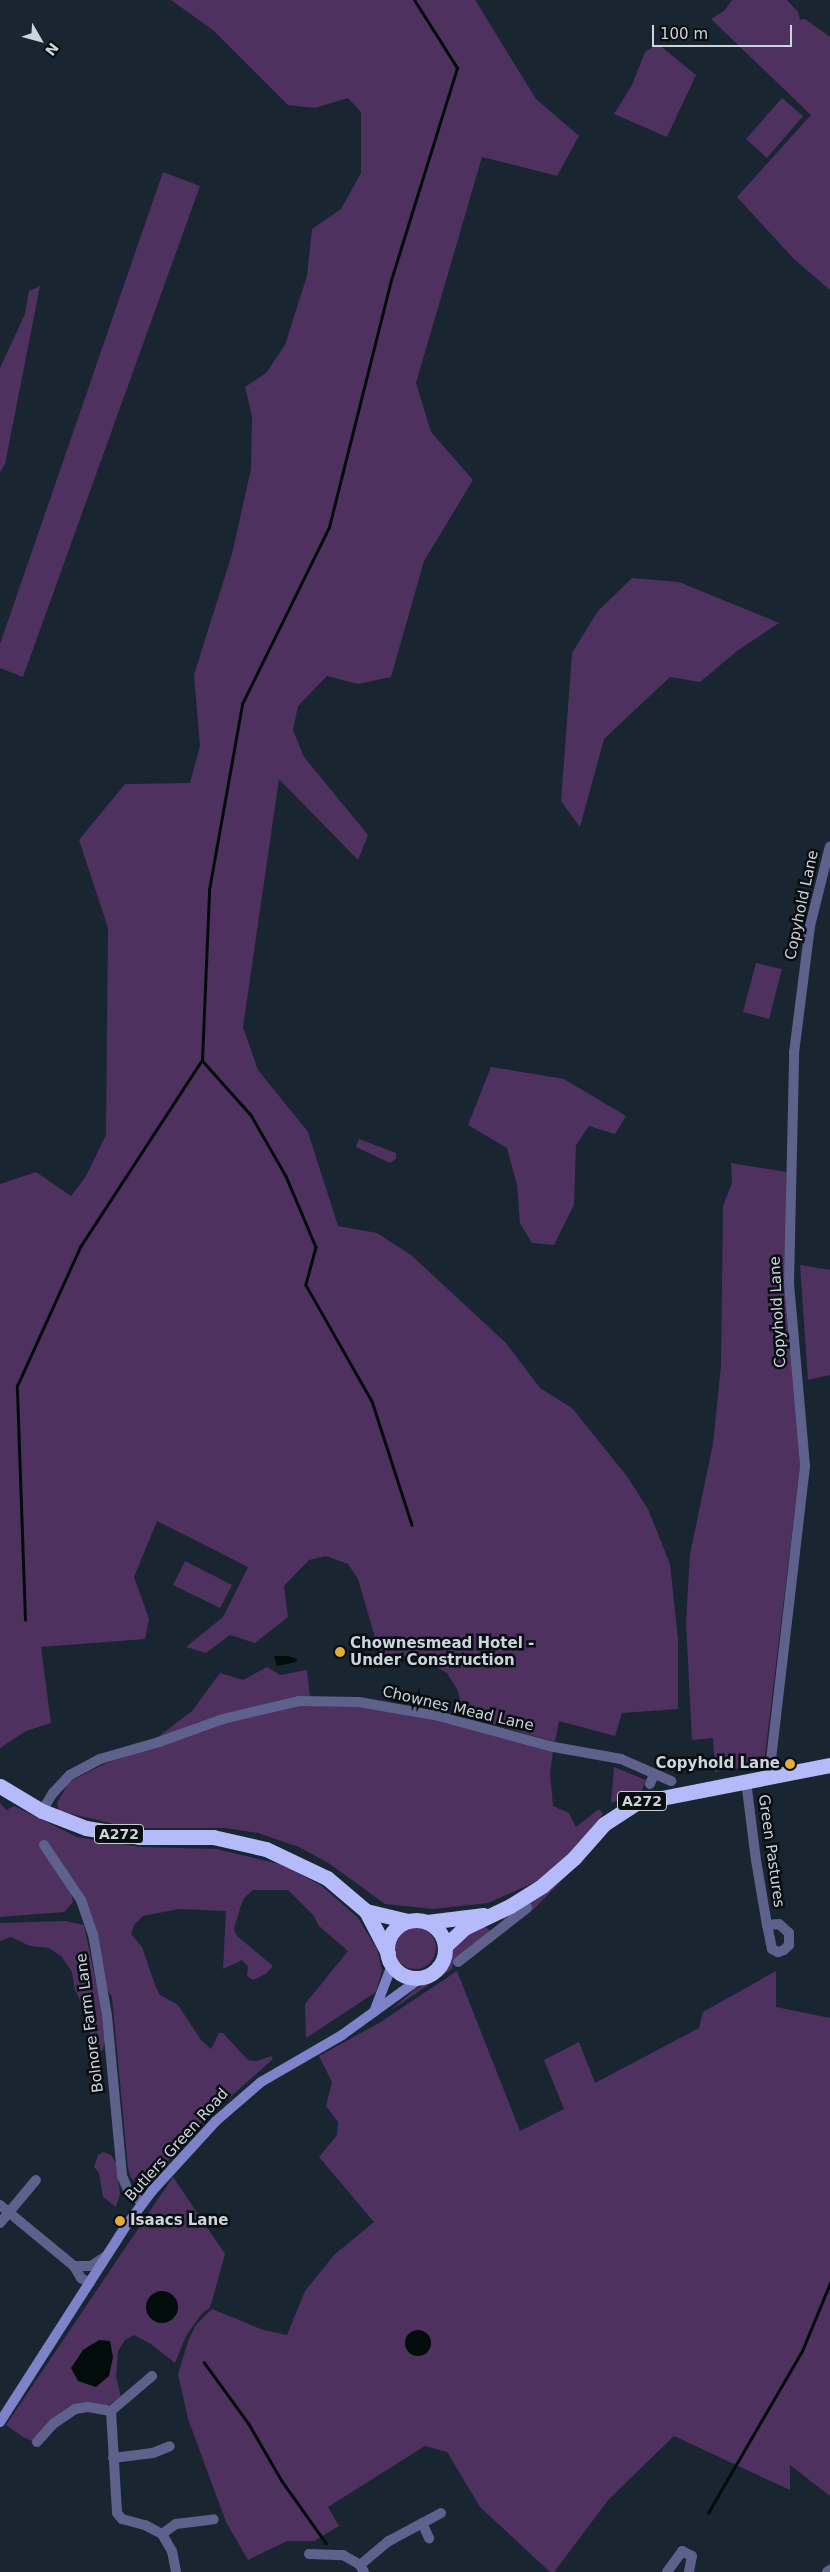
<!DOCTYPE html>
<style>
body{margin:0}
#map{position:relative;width:830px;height:2572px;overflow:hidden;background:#192531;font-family:"DejaVu Sans",sans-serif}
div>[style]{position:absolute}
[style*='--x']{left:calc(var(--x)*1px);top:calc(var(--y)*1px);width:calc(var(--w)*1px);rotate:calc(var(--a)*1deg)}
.green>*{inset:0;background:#4f315f}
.round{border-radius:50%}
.water>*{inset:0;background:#020c0a}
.stream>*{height:2.5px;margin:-1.25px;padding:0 1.25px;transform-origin:1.25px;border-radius:1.25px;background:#020c0a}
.street>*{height:10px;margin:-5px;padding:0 5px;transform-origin:5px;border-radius:5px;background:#5e618c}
.secondary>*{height:10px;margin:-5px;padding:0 5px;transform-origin:5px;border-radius:5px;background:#7e82c8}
.highway>*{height:15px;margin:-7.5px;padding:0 7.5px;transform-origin:7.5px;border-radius:7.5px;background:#b5bafb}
.highway>.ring{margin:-7.5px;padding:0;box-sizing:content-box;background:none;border:15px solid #b5bafb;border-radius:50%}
.dots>*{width:14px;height:14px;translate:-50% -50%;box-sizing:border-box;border:2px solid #090e13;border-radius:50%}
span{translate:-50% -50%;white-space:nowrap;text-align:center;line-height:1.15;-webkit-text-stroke:5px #090e13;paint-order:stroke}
.shield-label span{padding:1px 4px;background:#090e13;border:1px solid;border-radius:4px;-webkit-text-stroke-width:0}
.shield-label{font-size:14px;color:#ccd4dc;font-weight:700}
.street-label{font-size:15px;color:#ccd4dc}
.poi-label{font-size:15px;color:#ccd4dc;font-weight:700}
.left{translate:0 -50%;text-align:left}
.right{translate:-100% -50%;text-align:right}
.north{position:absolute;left:15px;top:15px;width:50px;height:50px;-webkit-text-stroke:4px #090e13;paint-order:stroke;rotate:128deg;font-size:14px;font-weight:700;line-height:20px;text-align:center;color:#ccd4dc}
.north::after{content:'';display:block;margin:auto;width:18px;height:22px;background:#ccd4dc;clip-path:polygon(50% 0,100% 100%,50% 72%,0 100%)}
.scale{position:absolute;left:652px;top:25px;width:140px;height:22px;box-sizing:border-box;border:2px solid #ccd4dc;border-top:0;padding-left:6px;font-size:15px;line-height:18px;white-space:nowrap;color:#ccd4dc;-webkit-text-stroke:4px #090e13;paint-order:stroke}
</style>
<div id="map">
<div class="green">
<div style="clip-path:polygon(171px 0,475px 0,536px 99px,579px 136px,557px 176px,482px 157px,416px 383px,431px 432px,473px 480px,424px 561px,391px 677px,358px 684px,327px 676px,298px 706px,293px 730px,304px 757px,368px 835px,358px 860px,279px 779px,243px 1027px,258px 1070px,308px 1132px,338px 1226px,377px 1233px,411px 1255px,506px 1343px,540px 1388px,572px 1408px,626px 1475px,648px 1509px,670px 1564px,678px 1639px,678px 1709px,622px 1713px,615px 1736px,559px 1721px,555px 1742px,460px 1714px,462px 1710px,458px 1691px,447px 1673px,426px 1661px,401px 1655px,381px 1658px,358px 1579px,348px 1564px,326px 1556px,309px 1560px,284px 1586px,288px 1617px,255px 1643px,230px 1635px,206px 1653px,186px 1647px,223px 1617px,248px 1567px,157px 1521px,134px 1577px,149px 1619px,145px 1639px,41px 1647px,51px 1723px,26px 1731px,0 1748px,0 1184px,36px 1172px,71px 1196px,85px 1178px,106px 1135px,108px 928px,79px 840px,125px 784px,190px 783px,200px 746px,194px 675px,232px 554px,251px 469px,252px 416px,245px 387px,266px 373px,285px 345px,307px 276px,312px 229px,341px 209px,361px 173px,361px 112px,348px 98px,315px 108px,288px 105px,213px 30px)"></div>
<div style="clip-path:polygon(732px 0,787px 0,798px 12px,800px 20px,805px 19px,830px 37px,830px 290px,793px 258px,737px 197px,811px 115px,711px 19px,724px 11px)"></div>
<div style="clip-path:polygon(658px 44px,696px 75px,667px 137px,614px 114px,632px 85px,645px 52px)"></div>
<div style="clip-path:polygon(782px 98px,803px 116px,767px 158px,746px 139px)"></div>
<div style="clip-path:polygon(163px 172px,200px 186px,23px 677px,0 668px,0 644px)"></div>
<div style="clip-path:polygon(40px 286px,5px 464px,0 472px,0 368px,25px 314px,29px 291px)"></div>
<div style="clip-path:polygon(632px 578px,679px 582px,779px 623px,737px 651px,700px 682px,670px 677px,604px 739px,580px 827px,561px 801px,572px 653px,598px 611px)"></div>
<div style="clip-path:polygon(756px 963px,782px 969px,769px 1019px,743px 1012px)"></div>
<div style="clip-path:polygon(491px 1067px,564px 1079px,626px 1116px,615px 1134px,589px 1126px,576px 1145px,574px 1205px,554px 1245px,532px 1243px,520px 1223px,517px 1185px,507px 1148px,468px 1125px)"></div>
<div style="clip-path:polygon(359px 1139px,396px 1153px,396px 1159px,390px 1163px,356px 1147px)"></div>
<div style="clip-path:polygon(731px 1163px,786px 1172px,788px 1330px,800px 1466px,764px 1764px,715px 1772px,713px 1738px,692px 1740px,686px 1623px,690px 1554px,713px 1444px,721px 1366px,723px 1206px,732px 1183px)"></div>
<div style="clip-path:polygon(800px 1265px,830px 1270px,830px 1375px,808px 1380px)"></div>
<div style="clip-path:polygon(185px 1561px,232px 1585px,220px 1608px,173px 1585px)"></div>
<div style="clip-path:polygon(267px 1667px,280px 1675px,307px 1670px,310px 1697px,437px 1721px,553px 1751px,550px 1773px,553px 1806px,569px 1813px,576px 1827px,599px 1809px,603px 1814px,569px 1855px,540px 1880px,488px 1903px,433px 1909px,385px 1904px,330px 1864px,299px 1847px,258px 1833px,225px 1828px,131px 1828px,59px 1811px,57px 1803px,69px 1782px,106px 1763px,164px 1745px,158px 1737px,192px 1711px,220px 1673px,243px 1680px)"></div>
<div style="clip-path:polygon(614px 1767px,646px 1780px,641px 1792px,611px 1803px)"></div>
<div style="clip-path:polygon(0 1803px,6px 1810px,14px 1806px,77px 1837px,141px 1847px,217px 1849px,283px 1865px,322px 1886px,358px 1918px,377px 1949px,382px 1971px,376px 1992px,306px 2038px,305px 2004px,348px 1951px,319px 1926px,314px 1916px,288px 1890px,253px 1890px,244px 1898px,240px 1908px,234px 1929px,237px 1936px,273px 1966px,266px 1974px,253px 1980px,247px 1976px,248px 1966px,242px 1960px,223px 1969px,226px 1911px,179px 1909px,143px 1916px,134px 1925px,131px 1934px,142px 1947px,155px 1985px,160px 1995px,178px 2005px,201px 2040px,211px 2049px,219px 2033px,223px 2033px,248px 2060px,257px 2061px,271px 2056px,273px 2059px,192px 2131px,155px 2177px,147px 2184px,140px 2184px,131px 2178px,128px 2168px,112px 1997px,107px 1989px,94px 1922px,79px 1889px,71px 1893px,73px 1902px,64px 1912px,0 1917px)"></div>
<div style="clip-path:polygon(578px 1864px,534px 1909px,503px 1920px,503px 1917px)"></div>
<div style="clip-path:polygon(65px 1921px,84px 1925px,99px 1996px,105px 2042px,102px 2051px,98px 2050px,92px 2042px,86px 2013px,75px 1990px,72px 1972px,62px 1957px,49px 1948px,30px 1946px,11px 1937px,0 1941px,0 1923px)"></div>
<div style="clip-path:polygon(484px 1925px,490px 1931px,487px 1936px,453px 1962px,452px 1969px,390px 2011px,414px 1990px,438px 1977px,448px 1964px,456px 1941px)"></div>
<div class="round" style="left:394px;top:1927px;width:42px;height:42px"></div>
<div style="clip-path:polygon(457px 1971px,520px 2131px,564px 2109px,544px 2060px,579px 2042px,595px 2083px,699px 2028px,703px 2012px,776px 1971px,776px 2007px,830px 2018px,830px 2496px,790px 2465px,790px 2490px,674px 2436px,609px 2499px,554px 2572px,550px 2572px,480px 2507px,447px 2452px,425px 2446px,328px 2507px,339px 2526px,314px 2541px,287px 2541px,248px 2560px,226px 2522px,188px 2419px,178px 2374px,189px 2339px,196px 2325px,212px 2309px,263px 2330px,287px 2335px,305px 2291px,334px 2255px,374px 2222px,319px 2157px,337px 2135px,338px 2122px,326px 2106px,332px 2082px,319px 2056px,379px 2023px)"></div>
<div style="clip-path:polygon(103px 2152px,111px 2155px,116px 2163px,120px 2194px,116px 2207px,103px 2197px,99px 2173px,94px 2167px,98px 2155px)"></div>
<div style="clip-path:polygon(173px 2177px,225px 2254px,210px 2308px,202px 2313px,186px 2336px,175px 2363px,151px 2344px,134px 2335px,125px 2340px,118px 2351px,116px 2377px,121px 2397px,107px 2406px,93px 2403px,32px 2441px,23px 2437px,6px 2425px)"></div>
</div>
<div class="water">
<div style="clip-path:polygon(274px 1656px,288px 1656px,297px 1659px,296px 1662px,277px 1666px)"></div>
<div class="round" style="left:146px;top:2291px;width:32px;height:32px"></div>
<div class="round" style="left:405px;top:2330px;width:26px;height:26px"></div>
<div style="clip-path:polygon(99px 2340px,110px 2341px,113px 2357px,109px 2376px,96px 2387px,78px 2381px,71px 2368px,83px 2350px)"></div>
</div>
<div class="stream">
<div style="--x:202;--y:1060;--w:74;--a:48.3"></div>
<div style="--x:251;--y:1115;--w:70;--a:60.2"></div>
<div style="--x:286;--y:1176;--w:77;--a:67.1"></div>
<div style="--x:316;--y:1247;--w:39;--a:105"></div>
<div style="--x:306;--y:1285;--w:133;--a:60.4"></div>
<div style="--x:372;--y:1401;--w:130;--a:72.1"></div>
<div style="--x:25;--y:1620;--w:234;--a:-92"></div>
<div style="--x:17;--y:1386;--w:153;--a:-65.6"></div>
<div style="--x:80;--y:1247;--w:223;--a:-56.9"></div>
<div style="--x:202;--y:1060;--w:170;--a:-87.6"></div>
<div style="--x:209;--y:890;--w:189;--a:-79.9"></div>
<div style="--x:242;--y:704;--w:197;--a:-63.8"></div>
<div style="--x:329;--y:527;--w:255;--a:-75.9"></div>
<div style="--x:391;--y:280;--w:222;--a:-72.7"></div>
<div style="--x:457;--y:68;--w:80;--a:-122.3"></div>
<div style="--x:204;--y:2362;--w:77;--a:54"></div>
<div style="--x:249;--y:2424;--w:66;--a:59.9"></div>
<div style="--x:282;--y:2481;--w:76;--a:54.6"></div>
<div style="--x:708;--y:2513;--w:187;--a:-59.9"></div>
<div style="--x:802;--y:2351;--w:74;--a:-67.6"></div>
</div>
<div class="street">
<div style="--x:769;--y:1777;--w:313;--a:-83.4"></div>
<div style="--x:805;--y:1466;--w:185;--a:-95"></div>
<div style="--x:789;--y:1282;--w:229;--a:-88.7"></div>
<div style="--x:794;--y:1053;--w:128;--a:-82.8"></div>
<div style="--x:810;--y:926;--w:82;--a:-76"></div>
<div style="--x:746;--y:1781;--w:80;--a:82.8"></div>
<div style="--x:756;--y:1860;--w:66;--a:80.4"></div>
<div style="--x:767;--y:1925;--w:14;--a:78"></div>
<div style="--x:770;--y:1939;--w:10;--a:79"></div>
<div style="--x:772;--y:1949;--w:7;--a:27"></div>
<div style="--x:778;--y:1952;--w:6;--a:-18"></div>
<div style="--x:784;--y:1950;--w:7;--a:-45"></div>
<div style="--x:789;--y:1945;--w:12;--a:-90"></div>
<div style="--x:789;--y:1933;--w:13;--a:-138"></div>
<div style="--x:779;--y:1924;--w:12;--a:175"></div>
<div style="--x:650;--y:1784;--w:11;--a:-68"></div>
<div style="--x:42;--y:1811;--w:21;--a:-59"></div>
<div style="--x:53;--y:1793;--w:25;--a:-47"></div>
<div style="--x:70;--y:1775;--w:34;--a:-28"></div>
<div style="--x:100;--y:1759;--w:61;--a:-16.1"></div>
<div style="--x:159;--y:1742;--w:68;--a:-19.8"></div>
<div style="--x:223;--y:1719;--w:78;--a:-13.3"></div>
<div style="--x:299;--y:1701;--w:60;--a:1"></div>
<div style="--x:359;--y:1702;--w:80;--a:10"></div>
<div style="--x:438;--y:1716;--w:120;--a:15"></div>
<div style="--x:554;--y:1747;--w:68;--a:10.2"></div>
<div style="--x:621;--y:1759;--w:55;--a:23.7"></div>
<div style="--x:44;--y:1845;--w:66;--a:56.1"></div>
<div style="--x:81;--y:1900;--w:36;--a:71"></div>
<div style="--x:93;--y:1934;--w:83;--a:80.3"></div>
<div style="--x:107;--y:2016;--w:161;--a:84.6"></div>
<div style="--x:122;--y:2176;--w:15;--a:67"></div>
<div style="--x:128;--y:2190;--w:19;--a:43"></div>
<div style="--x:458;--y:1962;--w:88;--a:-38"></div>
<div style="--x:0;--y:2205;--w:96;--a:39.5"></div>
<div style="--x:74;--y:2266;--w:17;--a:0"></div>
<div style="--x:91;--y:2266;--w:17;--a:-33"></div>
<div style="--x:0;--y:2223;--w:56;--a:-50.1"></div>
<div style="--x:74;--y:2266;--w:14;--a:60"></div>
<div style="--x:81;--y:2278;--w:10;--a:29"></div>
<div style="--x:111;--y:2411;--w:54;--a:-40.5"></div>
<div style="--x:37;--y:2442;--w:24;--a:-48"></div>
<div style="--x:53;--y:2424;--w:27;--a:-34"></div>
<div style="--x:75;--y:2409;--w:13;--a:-9"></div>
<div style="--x:88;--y:2407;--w:23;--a:10"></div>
<div style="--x:111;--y:2411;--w:102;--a:86.6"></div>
<div style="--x:117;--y:2513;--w:8;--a:50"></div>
<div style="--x:122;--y:2519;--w:24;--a:15"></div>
<div style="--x:145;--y:2525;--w:19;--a:28"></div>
<div style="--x:162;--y:2534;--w:20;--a:60"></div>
<div style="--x:172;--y:2551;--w:21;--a:79"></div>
<div style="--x:113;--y:2458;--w:40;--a:-7.1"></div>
<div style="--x:153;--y:2453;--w:18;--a:-22"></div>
<div style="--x:422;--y:2523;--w:17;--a:65"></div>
<div style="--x:162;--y:2534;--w:17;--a:-36"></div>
<div style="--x:176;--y:2524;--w:38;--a:-7"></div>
<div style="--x:309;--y:2554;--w:34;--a:2"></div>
<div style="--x:343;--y:2555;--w:20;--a:30"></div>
<div style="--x:360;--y:2565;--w:8;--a:60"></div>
<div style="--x:360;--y:2565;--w:38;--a:-40"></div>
<div style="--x:389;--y:2541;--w:59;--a:-28.3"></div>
<div style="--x:667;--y:2572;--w:26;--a:-54"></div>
<div style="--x:682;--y:2551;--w:11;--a:27"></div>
<div style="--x:692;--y:2556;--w:16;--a:101"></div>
<div style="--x:827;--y:2572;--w:4;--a:-34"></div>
</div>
<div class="secondary">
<div style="--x:374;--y:2012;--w:50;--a:-69"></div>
<div style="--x:0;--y:2422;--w:237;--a:-57.3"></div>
<div style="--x:128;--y:2223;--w:39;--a:-53"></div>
<div style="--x:151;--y:2192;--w:96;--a:-47.5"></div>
<div style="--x:216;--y:2121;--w:60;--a:-40.9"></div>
<div style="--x:261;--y:2082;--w:94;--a:-30.1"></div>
<div style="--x:342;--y:2035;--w:99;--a:-35.9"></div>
</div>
<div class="highway">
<div style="--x:0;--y:1786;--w:49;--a:30.8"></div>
<div style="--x:42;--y:1811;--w:47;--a:21.1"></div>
<div style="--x:86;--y:1828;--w:55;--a:9.5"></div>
<div style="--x:140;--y:1837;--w:73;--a:0"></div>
<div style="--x:213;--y:1837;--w:54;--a:12.8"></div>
<div style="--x:266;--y:1849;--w:68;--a:25.4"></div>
<div style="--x:327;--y:1878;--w:51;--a:40.2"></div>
<div style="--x:366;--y:1911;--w:43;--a:13.4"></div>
<div style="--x:366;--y:1911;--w:47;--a:62.4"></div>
<div class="ring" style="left:387px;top:1920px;width:43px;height:43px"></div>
<div style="--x:427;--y:1922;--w:57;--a:-7"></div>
<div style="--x:445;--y:1946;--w:26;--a:-43"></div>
<div style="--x:464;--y:1928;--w:51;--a:-25.6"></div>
<div style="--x:510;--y:1906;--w:39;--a:-32"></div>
<div style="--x:543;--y:1885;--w:41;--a:-41.1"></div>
<div style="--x:574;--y:1858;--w:45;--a:-48.6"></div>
<div style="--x:604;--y:1824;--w:38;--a:-33"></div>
<div style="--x:636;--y:1803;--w:198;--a:-11.1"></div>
</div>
<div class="dots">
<div style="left:340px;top:1652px;background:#e4ad35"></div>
<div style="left:790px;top:1764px;background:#e4ad35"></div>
<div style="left:120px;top:2221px;background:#e4ad35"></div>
</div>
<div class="shield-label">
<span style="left:642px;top:1801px">A272</span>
<span style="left:119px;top:1834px">A272</span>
</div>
<div class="street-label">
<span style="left:802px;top:905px;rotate:-78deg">Copyhold Lane</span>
<span style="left:778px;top:1312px;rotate:-93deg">Copyhold Lane</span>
<span style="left:458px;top:1709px;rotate:13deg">Chownes Mead Lane</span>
<span style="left:771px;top:1851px;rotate:82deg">Green Pastures</span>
<span style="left:90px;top:2023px;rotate:-97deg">Bolnore Farm Lane</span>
<span style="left:177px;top:2145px;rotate:-48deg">Butlers Green Road</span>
</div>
<div class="poi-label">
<span class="left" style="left:350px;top:1652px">Chownesmead Hotel -<br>Under Construction</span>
<span class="right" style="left:780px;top:1764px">Copyhold Lane</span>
<span class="left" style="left:130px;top:2221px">Isaacs Lane</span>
</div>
<div class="north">N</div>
<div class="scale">100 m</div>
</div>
